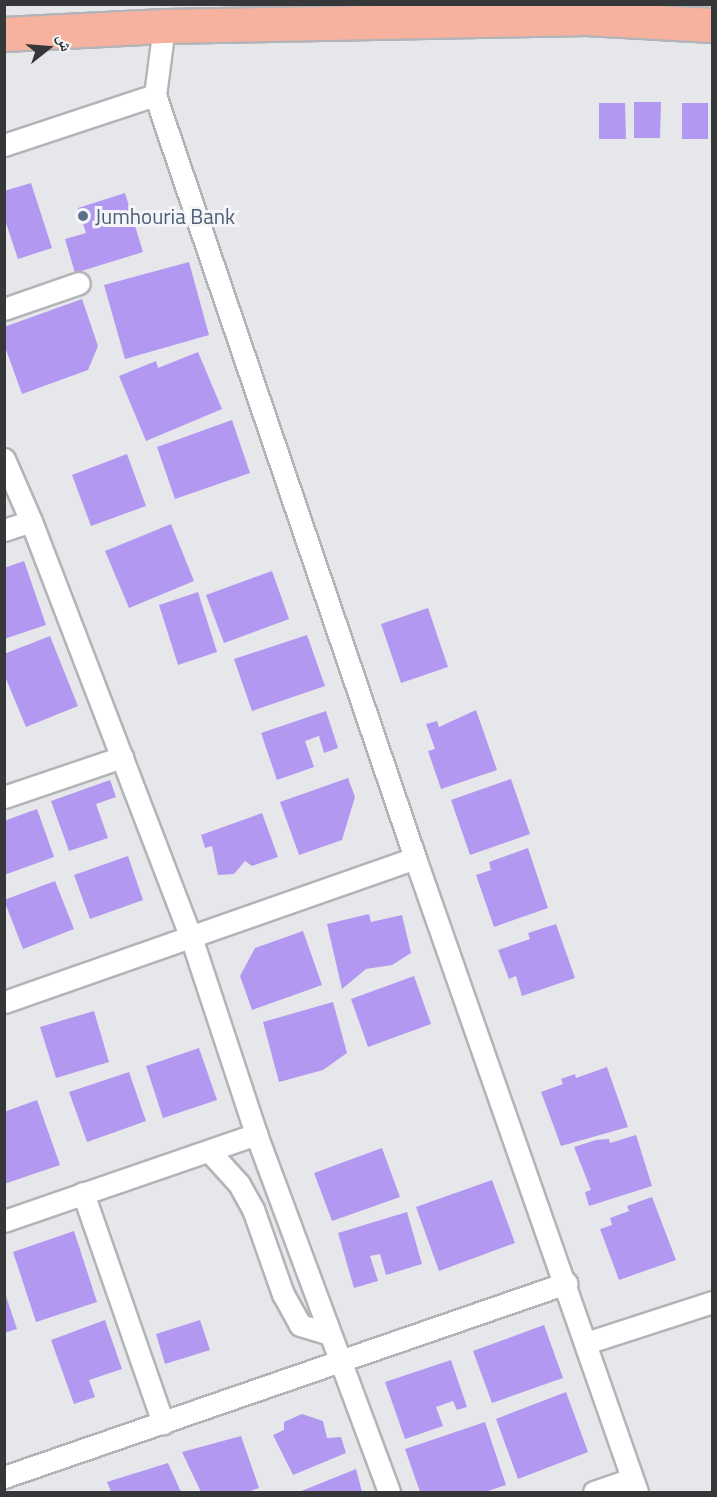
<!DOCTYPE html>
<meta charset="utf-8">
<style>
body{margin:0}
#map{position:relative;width:717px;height:1497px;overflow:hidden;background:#e6e7eb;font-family:"Titillium Web","Noto Naskh Arabic",sans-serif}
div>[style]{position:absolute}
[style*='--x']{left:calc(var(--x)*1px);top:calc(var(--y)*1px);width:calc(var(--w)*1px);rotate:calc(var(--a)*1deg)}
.building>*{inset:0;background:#b398f2}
.roads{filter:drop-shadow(2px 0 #b3b4b8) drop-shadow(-2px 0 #b3b4b8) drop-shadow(0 2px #b3b4b8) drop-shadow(0 -2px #b3b4b8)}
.minor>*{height:21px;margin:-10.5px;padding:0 10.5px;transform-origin:10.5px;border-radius:10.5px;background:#fff}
.trunk>*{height:33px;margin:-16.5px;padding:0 16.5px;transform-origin:16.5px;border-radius:16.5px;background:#f6b29f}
.dots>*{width:16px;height:16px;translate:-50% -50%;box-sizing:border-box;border:3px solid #f4f5f9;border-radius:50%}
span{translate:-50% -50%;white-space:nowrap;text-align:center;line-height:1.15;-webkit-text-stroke:6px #f4f5f9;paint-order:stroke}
.service-label{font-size:21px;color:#4e5e75}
.left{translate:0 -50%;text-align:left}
.frame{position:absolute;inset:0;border:6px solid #363738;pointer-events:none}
.north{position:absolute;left:18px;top:18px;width:60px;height:60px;-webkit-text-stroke:4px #f4f5f9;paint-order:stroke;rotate:73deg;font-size:16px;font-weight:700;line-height:24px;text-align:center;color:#363738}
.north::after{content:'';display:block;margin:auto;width:21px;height:27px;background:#363738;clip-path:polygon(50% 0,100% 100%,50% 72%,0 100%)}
</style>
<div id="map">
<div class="building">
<div style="clip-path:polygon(634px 102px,661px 102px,660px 138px,634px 138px)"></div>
<div style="clip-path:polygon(599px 103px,625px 103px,626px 139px,599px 139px)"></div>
<div style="clip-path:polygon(682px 103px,708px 103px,708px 139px,682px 139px)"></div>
<div style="clip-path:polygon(31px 183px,52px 248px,18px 259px,4px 217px,4px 191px)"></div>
<div style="clip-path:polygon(125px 193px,143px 252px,75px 273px,65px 239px,86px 233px,78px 208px)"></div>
<div style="clip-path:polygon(189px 262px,209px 335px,125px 359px,104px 285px)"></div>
<div style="clip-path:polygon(82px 299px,98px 346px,88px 370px,22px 394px,4px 344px,4px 327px)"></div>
<div style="clip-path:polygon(198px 352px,222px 409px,146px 441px,119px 376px,156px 361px,158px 368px)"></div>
<div style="clip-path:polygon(232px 420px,250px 473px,175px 499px,157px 447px)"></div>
<div style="clip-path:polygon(127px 454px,146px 506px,91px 526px,72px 475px)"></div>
<div style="clip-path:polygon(171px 524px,194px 581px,129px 608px,105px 551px)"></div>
<div style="clip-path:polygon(24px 561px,46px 625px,4px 639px,4px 568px)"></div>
<div style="clip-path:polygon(272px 571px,289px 619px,224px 643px,206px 595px)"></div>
<div style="clip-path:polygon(198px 592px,217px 652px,178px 665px,159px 605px)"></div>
<div style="clip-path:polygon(428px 608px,448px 667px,401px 683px,381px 624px)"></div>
<div style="clip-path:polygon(307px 635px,325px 686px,252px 711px,234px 659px)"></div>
<div style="clip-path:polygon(50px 636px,78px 706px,26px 727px,4px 674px,4px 654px)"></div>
<div style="clip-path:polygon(476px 710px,497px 770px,441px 789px,428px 751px,435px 749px,426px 724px,437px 721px,439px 727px)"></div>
<div style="clip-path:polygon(326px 711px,338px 748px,324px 753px,319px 736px,305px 741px,314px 767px,277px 780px,261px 733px)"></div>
<div style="clip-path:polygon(348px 778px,355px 797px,342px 840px,299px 855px,280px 802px)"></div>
<div style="clip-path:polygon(511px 779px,530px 834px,470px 855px,451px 800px)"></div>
<div style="clip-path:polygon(110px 780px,116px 797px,96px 804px,108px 838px,69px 851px,51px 801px)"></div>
<div style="clip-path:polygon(37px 809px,54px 857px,4px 875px,4px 821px)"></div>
<div style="clip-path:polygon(262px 813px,278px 857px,252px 866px,245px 861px,234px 874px,218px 875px,212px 846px,205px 848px,201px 835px)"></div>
<div style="clip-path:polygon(528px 848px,548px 908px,494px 927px,476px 875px,491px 870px,489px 862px)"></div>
<div style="clip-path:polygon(128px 856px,143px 900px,90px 919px,74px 875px)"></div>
<div style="clip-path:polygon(55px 881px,74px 929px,23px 949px,4px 900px)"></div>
<div style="clip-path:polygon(369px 914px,371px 922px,402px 915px,411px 953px,392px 965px,366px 969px,342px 989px,327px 924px)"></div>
<div style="clip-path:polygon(556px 924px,575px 978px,522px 996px,516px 976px,509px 979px,498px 950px,530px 939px,528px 933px)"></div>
<div style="clip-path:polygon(303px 931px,322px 985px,252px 1010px,240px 976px,255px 948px)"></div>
<div style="clip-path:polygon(414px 976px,431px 1024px,368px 1047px,351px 999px)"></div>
<div style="clip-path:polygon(333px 1002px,347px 1053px,323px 1070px,279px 1082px,263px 1022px)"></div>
<div style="clip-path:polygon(94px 1011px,109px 1062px,56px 1078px,40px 1027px)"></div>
<div style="clip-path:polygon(199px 1048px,217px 1100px,163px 1118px,146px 1066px)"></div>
<div style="clip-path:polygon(607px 1067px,628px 1127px,561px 1146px,541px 1092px,563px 1084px,561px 1079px,575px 1074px,576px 1078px)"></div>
<div style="clip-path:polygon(129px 1072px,146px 1121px,87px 1142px,69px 1092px)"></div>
<div style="clip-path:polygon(37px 1100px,60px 1165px,4px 1184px,4px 1112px)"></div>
<div style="clip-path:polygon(636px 1135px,652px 1186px,589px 1206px,585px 1192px,591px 1190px,574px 1147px,596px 1140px,609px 1139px,610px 1143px)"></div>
<div style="clip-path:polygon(382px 1148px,400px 1197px,332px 1221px,314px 1173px)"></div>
<div style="clip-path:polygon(492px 1180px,515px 1243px,439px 1271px,416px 1207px)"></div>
<div style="clip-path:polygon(652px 1197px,676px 1260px,619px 1280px,600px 1229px,612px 1225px,610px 1218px,629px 1211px,627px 1206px)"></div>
<div style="clip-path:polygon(407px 1212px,422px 1264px,386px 1275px,380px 1254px,370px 1256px,378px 1281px,354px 1288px,338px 1233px)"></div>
<div style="clip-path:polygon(74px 1231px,97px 1302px,36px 1322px,13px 1252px)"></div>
<div style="clip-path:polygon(4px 1290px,17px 1329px,4px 1333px)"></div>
<div style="clip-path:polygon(105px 1320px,122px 1369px,89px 1380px,95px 1397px,74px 1404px,51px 1340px)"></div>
<div style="clip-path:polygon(200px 1320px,210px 1350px,165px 1364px,156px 1334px)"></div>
<div style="clip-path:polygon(544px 1325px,563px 1378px,492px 1403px,473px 1351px)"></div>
<div style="clip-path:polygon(451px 1360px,467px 1407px,457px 1410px,453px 1401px,436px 1407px,443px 1426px,405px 1439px,385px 1382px)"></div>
<div style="clip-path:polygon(566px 1392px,588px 1452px,518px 1479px,496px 1419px)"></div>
<div style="clip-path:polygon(302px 1414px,323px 1421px,327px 1438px,341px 1437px,346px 1453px,293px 1475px,273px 1435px,284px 1430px,284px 1422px)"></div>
<div style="clip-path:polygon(485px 1422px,506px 1485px,485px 1492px,420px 1492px,405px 1449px)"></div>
<div style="clip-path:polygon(241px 1436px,259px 1488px,248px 1492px,201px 1492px,182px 1452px)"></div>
<div style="clip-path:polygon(168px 1463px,181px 1492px,111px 1492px,107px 1482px)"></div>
<div style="clip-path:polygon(356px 1469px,362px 1492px,299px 1492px)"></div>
</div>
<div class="roads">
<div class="minor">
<div style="--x:164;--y:26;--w:70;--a:97.4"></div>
<div style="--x:155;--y:95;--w:806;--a:71.18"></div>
<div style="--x:415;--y:858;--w:672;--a:70.7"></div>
<div style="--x:4;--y:145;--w:159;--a:-18.3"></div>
<div style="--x:4;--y:309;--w:79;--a:-19.1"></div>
<div style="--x:4;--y:459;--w:68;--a:66.5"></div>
<div style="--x:4;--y:530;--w:28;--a:-18"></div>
<div style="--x:31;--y:521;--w:446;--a:69"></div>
<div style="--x:191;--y:937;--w:207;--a:71.7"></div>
<div style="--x:256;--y:1134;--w:382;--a:69.6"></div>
<div style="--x:4;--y:797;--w:125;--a:-18.7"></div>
<div style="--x:4;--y:1002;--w:435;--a:-19.3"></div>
<div style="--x:209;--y:1151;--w:45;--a:47.7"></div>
<div style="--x:239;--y:1184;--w:29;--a:61"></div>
<div style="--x:253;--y:1209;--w:90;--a:70.6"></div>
<div style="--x:283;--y:1294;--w:35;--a:61"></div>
<div style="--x:300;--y:1325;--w:31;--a:17"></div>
<div style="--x:83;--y:1193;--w:244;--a:70.8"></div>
<div style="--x:4;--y:1221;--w:267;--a:-19"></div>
<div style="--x:586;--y:1343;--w:133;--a:-18"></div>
<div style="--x:4;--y:1477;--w:595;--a:-19.04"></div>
<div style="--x:594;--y:1492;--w:40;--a:-18.9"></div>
</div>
<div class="trunk">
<div style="--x:4;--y:34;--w:160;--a:-2.9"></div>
<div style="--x:164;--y:26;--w:422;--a:-1.1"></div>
<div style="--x:586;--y:18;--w:126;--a:3.2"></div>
</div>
</div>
<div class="dots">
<div style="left:83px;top:216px;background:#5c6f8a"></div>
</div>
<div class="service-label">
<span class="left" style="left:95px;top:216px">Jumhouria Bank</span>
</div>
<div class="frame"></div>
<div class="north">ش</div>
</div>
